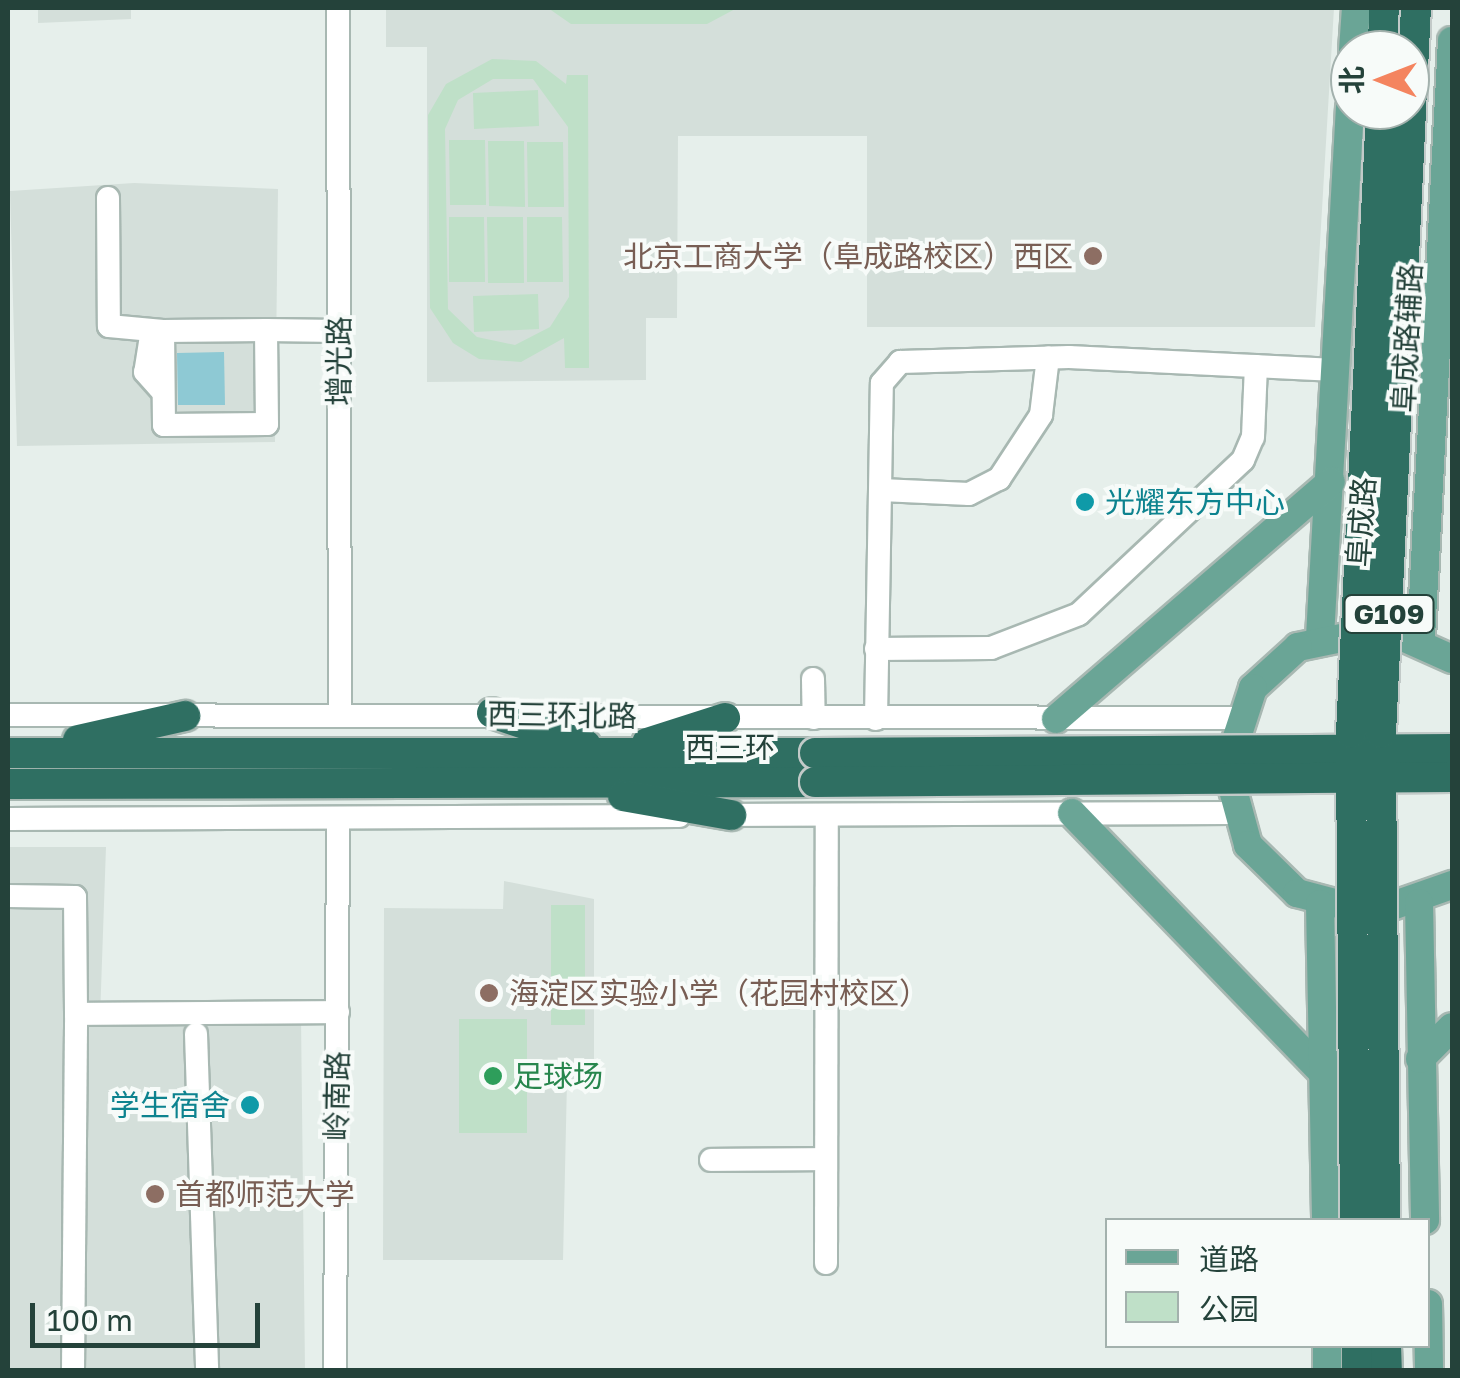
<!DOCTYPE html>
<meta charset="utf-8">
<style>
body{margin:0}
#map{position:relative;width:1460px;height:1378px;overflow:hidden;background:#e6efeb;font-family:"Golos Text","Noto Sans SC",sans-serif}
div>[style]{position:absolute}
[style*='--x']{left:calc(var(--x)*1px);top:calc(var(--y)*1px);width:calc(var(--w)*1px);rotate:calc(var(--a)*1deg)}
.built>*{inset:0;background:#d4dfda}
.green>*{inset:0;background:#bfe0c8}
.water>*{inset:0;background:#8ec9d4}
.roads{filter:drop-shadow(2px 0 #a8b8b2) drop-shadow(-2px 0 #a8b8b2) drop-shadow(0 2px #a8b8b2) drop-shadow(0 -2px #a8b8b2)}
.minor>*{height:22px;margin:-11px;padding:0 11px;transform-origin:11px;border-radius:11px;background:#fff}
.major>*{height:28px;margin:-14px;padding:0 14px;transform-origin:14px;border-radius:14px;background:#6aa596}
.highway>*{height:30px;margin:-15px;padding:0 15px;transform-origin:15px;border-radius:15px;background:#2f6f62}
.bridges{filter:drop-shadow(2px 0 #c2cac8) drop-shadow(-2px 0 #c2cac8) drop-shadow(0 2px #c2cac8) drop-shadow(0 -2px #c2cac8)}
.highway-bridge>*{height:30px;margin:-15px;padding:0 15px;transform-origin:15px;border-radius:15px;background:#2f6f62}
.dots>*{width:28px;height:28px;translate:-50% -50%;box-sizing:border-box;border:5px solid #f7fbf9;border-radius:50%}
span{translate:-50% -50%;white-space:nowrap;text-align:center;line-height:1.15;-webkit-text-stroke:8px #f7fbf9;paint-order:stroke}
.shield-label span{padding:2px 8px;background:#f7fbf9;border:2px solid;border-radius:8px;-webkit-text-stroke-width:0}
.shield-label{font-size:28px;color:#24423a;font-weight:700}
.education-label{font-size:30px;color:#785e54}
.right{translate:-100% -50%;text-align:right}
.left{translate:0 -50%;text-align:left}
.street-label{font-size:30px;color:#24423a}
.culture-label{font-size:30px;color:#0d838f}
.leisure-label{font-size:30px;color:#27864d}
.frame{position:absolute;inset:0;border:10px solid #24423a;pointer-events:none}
.legend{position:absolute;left:1105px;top:1218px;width:325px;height:130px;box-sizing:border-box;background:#f7fbf9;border:2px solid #a3b1ad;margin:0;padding:12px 18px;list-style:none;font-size:30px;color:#24423a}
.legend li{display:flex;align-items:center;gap:20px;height:50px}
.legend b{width:50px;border:2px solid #a3b1ad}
.north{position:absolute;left:1330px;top:30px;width:100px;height:100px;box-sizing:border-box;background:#f7fbf9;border:2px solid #a3b1ad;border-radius:50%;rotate:270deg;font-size:28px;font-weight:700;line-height:40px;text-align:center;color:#24423a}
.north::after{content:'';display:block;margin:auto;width:35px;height:45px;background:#f4845f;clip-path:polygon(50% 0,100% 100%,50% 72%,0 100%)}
.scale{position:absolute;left:30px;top:1303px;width:230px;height:45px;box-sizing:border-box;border:5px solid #24423a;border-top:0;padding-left:12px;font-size:30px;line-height:35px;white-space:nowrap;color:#24423a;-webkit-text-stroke:8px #f7fbf9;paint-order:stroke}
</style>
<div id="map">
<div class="built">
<div style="clip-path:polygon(38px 8px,131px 8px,131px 19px,38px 23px)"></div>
<div style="clip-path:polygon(386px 8px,1334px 8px,1315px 327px,867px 327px,867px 136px,678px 136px,677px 318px,646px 318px,646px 380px,427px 382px,427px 47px,386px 47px)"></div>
<div style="clip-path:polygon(134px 183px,278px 189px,275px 442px,17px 446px,10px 191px)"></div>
<div style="clip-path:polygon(8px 847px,106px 847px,100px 1018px,301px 1017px,305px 1370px,8px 1370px)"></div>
<div style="clip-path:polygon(504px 881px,594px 899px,594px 1076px,567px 1081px,563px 1260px,383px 1260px,384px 908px,503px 909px)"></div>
</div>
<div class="green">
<div style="clip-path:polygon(548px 8px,586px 9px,737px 8px,707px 24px,571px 24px)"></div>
<div style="clip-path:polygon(evenodd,492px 59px,536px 61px,566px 84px,567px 75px,588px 75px,589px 368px,565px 368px,564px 338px,521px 362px,479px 359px,453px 343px,430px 308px,428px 115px,446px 84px,492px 59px,493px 79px,533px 79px,568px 127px,569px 297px,550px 327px,515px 345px,477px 337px,448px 309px,445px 129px,458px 100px,493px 79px)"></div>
<div style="clip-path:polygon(538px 90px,539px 126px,474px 129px,473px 93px)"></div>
<div style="clip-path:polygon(449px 140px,485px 140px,486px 205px,450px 205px)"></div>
<div style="clip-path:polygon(488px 141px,524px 141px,525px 207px,489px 206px)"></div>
<div style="clip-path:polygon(527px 142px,563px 142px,564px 207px,528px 207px)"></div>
<div style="clip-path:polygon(449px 217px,484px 217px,485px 282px,449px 282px)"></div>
<div style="clip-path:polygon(487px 217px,523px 217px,524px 283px,488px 283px)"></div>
<div style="clip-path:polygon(527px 217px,562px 217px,563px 282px,527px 282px)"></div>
<div style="clip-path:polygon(538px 294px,539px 329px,474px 332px,473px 296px)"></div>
<div style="clip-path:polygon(551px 905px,585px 905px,585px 1025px,551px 1025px)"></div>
<div style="clip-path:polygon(459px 1019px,527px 1019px,527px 1133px,459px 1133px)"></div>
</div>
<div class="water">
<div style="clip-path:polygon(224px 352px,225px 405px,178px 405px,177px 353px)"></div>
</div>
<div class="roads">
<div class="minor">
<div style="--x:338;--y:8;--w:707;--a:89.84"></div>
<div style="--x:108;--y:198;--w:128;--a:89.6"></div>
<div style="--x:109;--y:326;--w:54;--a:5.3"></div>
<div style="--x:266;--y:330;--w:94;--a:89.4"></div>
<div style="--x:267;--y:424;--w:103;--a:179.4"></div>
<div style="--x:164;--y:425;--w:94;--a:-90.6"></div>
<div style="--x:163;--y:331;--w:103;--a:-0.6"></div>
<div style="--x:266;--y:330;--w:73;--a:0.8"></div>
<div style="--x:163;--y:331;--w:13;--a:157"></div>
<div style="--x:151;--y:336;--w:36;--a:99"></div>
<div style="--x:145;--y:372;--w:27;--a:48"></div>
<div style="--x:881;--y:490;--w:88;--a:2.6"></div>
<div style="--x:969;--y:494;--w:34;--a:-27"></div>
<div style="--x:999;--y:479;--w:77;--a:-56.7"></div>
<div style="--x:1041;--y:415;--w:58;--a:-83.1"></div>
<div style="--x:876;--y:649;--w:115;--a:-0.5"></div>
<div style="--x:991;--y:648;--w:94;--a:-21.1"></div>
<div style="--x:1079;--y:614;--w:225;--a:-43.2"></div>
<div style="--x:1243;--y:460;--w:25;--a:-67"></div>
<div style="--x:1253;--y:437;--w:71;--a:-87.6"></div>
<div style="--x:813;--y:679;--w:39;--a:89"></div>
<div style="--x:8;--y:715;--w:1229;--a:0.14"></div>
<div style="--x:876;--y:719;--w:336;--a:-89"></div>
<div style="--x:882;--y:383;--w:28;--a:-49"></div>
<div style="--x:900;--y:362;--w:169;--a:-1.7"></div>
<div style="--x:1069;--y:357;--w:267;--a:2.8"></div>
<div style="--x:716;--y:815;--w:517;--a:-0.22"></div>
<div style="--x:8;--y:819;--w:671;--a:-0.26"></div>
<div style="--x:8;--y:896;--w:67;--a:0.9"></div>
<div style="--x:75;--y:897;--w:117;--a:89.5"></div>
<div style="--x:196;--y:1034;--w:336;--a:88.1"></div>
<div style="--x:711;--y:1160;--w:114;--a:-0.5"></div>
<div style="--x:826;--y:1263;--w:448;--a:-89.9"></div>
<div style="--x:73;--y:1370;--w:356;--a:-89.5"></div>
<div style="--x:76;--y:1014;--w:262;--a:-0.4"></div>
<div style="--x:335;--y:1370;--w:549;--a:-89.69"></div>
</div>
<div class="major">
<div style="--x:1353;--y:50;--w:42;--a:-85.9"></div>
<div style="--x:1320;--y:637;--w:531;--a:-86.76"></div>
<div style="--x:1421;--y:638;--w:598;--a:-87.03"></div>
<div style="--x:1452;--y:659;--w:73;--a:-155.9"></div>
<div style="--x:1385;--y:629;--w:89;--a:168.3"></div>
<div style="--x:1298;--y:647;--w:61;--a:137.7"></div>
<div style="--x:1253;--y:688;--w:84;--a:108"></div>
<div style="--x:1227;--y:768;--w:80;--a:74.7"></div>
<div style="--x:1248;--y:845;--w:69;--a:44.4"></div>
<div style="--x:1297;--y:893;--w:78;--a:14.9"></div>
<div style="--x:1372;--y:913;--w:85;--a:-19.3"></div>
<div style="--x:1056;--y:719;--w:363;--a:-40.8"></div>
<div style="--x:1072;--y:813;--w:360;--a:46"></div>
<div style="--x:1419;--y:903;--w:317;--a:88.9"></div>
<div style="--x:1320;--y:904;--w:316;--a:88.9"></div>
<div style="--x:1420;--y:1059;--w:45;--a:-45"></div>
<div style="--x:1428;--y:1304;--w:66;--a:89.1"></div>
<div style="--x:1327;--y:1346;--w:24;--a:90"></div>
</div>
<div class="highway">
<div style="--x:1383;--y:50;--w:42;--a:-88.6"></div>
<div style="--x:492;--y:713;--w:99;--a:18.8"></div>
<div style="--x:78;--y:740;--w:110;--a:-12.6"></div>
<div style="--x:647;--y:743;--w:82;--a:-17.8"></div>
<div style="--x:8;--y:753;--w:807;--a:0"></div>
<div style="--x:8;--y:784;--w:807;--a:-0.14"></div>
<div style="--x:623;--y:796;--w:110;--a:10"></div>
<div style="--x:1357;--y:1346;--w:24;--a:90"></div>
<div style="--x:1386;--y:1346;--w:24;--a:88"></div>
</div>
</div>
<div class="bridges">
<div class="highway-bridge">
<div style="--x:815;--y:753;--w:637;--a:-0.36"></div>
<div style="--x:815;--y:782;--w:637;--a:-0.45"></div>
<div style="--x:1355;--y:1220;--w:487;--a:-90.5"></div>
<div style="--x:1351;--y:733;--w:624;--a:-87.24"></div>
<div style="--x:1385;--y:1220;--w:487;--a:-90.5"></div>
<div style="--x:1381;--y:733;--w:726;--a:-87.24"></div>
</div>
</div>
<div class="dots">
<div style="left:1093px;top:256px;background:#8d6e63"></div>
<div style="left:1085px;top:502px;background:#0f9aa8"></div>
<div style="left:489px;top:993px;background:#8d6e63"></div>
<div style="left:493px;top:1076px;background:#2e9e5b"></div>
<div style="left:250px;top:1105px;background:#0f9aa8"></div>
<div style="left:155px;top:1194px;background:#8d6e63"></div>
</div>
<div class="shield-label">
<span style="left:1389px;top:614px">G109</span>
</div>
<div class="education-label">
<span class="right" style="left:1073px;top:256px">北京工商大学（阜成路校区）西区</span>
<span class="left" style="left:509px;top:993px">海淀区实验小学（花园村校区）</span>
<span class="left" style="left:175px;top:1194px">首都师范大学</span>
</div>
<div class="street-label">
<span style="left:1407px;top:338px;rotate:-87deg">阜成路辅路</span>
<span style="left:339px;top:361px;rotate:-90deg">增光路</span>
<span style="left:1361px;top:522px;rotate:-86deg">阜成路</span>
<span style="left:562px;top:715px;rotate:1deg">西三环北路</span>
<span style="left:730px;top:747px">西三环</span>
<span style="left:337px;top:1096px;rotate:-89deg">岭南路</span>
</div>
<div class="culture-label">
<span class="left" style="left:1105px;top:502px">光耀东方中心</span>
<span class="right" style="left:230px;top:1105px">学生宿舍</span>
</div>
<div class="leisure-label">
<span class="left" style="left:513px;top:1076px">足球场</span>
</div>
<div class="frame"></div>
<ul class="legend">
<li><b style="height:12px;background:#6aa596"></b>道路</li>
<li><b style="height:28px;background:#bfe0c8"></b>公园</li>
</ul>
<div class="north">北</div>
<div class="scale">100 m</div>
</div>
